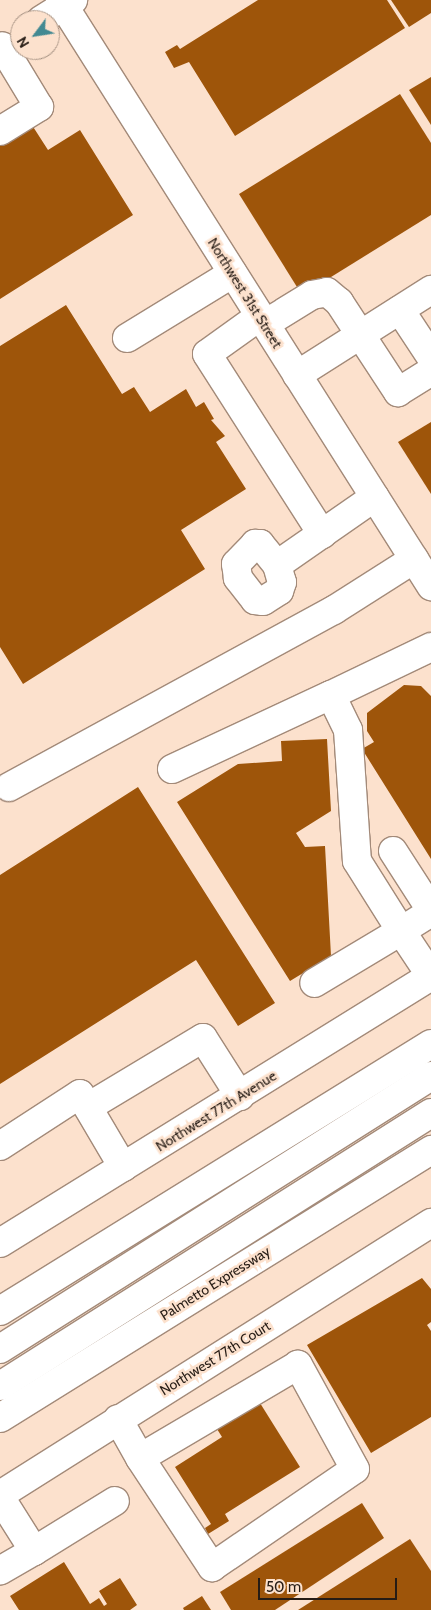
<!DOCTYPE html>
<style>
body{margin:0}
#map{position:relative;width:431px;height:1610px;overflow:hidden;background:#fce1cd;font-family:Cabin,sans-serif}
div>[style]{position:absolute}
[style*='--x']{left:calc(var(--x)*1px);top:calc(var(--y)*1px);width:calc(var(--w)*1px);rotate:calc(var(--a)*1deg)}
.building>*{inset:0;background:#9e550a}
.roads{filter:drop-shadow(1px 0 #a38a79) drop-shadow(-1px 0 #a38a79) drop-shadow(0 1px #a38a79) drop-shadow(0 -1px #a38a79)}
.minor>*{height:28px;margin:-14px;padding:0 14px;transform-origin:14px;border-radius:14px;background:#fff}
.highway>*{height:28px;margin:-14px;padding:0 14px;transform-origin:14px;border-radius:14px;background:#fff}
span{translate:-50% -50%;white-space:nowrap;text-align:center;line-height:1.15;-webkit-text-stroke:5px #fce1cd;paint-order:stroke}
.street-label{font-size:14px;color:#261c15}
.north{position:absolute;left:10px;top:10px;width:50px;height:50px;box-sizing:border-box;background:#fce1cd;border:1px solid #a69283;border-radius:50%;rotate:239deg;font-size:14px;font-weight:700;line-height:20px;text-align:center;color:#261c15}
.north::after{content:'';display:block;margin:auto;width:18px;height:22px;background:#428992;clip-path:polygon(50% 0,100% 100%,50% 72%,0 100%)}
.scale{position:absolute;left:258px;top:1578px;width:139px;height:22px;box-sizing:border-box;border:2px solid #261c15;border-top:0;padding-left:6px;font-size:15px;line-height:18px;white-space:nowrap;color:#261c15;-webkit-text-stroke:4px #fce1cd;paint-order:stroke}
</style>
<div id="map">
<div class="building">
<div style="clip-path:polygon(258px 0,387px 0,405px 28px,235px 136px,189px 62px,174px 68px,165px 52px,177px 45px,180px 49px)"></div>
<div style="clip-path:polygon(391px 0,431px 0,431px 13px,409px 27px)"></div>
<div style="clip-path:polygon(431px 77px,431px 125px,409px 90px)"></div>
<div style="clip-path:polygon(400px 94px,431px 143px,431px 215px,302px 295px,239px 194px)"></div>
<div style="clip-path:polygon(30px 122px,48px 150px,80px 130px,133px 215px,0 299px,0 141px)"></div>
<div style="clip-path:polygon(66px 305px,122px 394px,134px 387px,150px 412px,186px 389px,196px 407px,204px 402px,214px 419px,211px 420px,225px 436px,216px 442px,246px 489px,181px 530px,205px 569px,23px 684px,0 647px,0 346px)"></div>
<div style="clip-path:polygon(431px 422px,431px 494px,398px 442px)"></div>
<div style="clip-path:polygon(404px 685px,421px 686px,431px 696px,431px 859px,362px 749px,374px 742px,367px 731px,367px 713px)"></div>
<div style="clip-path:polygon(327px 739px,331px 811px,296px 833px,305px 847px,325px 846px,331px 956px,290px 981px,177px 802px,238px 764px,282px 761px,281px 741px)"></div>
<div style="clip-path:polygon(138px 787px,275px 1003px,238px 1026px,196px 960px,0 1084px,0 875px)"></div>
<div style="clip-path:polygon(422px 1278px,431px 1289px,431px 1322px,427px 1325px,431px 1331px,431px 1417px,371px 1453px,307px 1345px)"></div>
<div style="clip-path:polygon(260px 1403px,300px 1467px,225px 1514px,229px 1521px,208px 1534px,205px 1528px,211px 1524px,175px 1467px,222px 1437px,217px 1429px)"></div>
<div style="clip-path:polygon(362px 1503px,384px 1538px,275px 1610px,231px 1610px,220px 1592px)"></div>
<div style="clip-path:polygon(410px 1539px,431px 1571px,431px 1610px,298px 1610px)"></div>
<div style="clip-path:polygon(64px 1562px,90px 1604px,99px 1598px,104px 1606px,107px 1604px,99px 1591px,120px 1578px,137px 1605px,130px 1610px,19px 1610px,10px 1596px)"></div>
<div style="clip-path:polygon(202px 1596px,211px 1610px,184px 1610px,183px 1608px)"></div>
</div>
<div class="roads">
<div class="minor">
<div style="--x:60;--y:0;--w:694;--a:57.66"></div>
<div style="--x:41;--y:20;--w:38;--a:-32"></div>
<div style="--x:0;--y:131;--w:46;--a:-31.6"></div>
<div style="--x:39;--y:107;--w:71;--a:-121.2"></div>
<div style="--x:400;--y:310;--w:56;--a:56.6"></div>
<div style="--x:260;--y:316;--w:65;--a:144.4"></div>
<div style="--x:207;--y:354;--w:214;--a:57.4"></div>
<div style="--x:265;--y:324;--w:55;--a:-31.7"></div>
<div style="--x:312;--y:295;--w:15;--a:-11"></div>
<div style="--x:327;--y:292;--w:16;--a:40"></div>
<div style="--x:339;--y:302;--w:108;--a:56.8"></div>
<div style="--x:398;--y:392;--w:39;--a:-32"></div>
<div style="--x:127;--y:338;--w:124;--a:-31.5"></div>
<div style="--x:297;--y:375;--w:159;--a:-32.4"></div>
<div style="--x:255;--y:544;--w:5;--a:0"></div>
<div style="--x:260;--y:544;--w:27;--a:51"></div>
<div style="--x:277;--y:565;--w:18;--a:74"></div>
<div style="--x:282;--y:582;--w:9;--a:108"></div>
<div style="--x:279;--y:591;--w:19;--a:148"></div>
<div style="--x:263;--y:601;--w:8;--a:-173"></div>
<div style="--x:255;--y:600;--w:28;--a:-128"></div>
<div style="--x:238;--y:578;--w:14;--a:-98"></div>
<div style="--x:236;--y:564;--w:28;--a:-46"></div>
<div style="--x:277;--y:565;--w:119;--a:-34.8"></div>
<div style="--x:331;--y:695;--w:111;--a:-25.6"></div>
<div style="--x:172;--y:769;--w:175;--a:-25"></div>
<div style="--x:331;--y:695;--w:39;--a:64"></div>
<div style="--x:348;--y:730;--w:131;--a:86.1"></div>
<div style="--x:357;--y:861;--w:83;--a:57.8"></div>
<div style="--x:401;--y:931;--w:101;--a:149.1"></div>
<div style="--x:9;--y:787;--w:370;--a:-28.6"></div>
<div style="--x:334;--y:610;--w:95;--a:-32.5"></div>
<div style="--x:393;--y:851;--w:70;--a:57.2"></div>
<div style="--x:88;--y:1107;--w:134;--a:-31"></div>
<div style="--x:203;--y:1038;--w:69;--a:57.5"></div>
<div style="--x:0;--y:1146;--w:95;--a:-33"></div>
<div style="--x:80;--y:1094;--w:85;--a:59.5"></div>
<div style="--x:0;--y:1243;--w:507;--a:-31.78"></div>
<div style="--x:431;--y:976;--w:54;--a:-123.7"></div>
<div style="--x:401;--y:931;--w:36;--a:-32"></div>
<div style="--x:118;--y:1419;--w:45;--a:60.6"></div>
<div style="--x:140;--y:1458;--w:131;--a:56.6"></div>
<div style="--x:212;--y:1567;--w:173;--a:-34.4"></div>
<div style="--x:355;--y:1469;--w:119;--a:-118.7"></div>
<div style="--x:298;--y:1365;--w:183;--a:149.5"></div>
<div style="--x:0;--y:1495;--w:510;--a:-32.26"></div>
<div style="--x:0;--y:1497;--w:64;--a:57.8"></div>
<div style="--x:34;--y:1551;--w:39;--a:150"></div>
<div style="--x:34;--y:1551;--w:95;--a:-31.7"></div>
</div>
<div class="highway">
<div style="--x:0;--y:1311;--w:507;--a:-31.78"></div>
<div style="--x:0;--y:1349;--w:510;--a:-32.35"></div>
<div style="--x:0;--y:1386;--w:510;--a:-32.35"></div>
<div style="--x:0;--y:1418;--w:508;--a:-31.87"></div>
</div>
</div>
<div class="street-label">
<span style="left:245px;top:293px;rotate:58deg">Northwest 31st Street</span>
<span style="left:216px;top:1111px;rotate:-32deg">Northwest 77th Avenue</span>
<span style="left:215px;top:1283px;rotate:-32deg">Palmetto Expressway</span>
<span style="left:215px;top:1358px;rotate:-32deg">Northwest 77th Court</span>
</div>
<div class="north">N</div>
<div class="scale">50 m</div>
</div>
